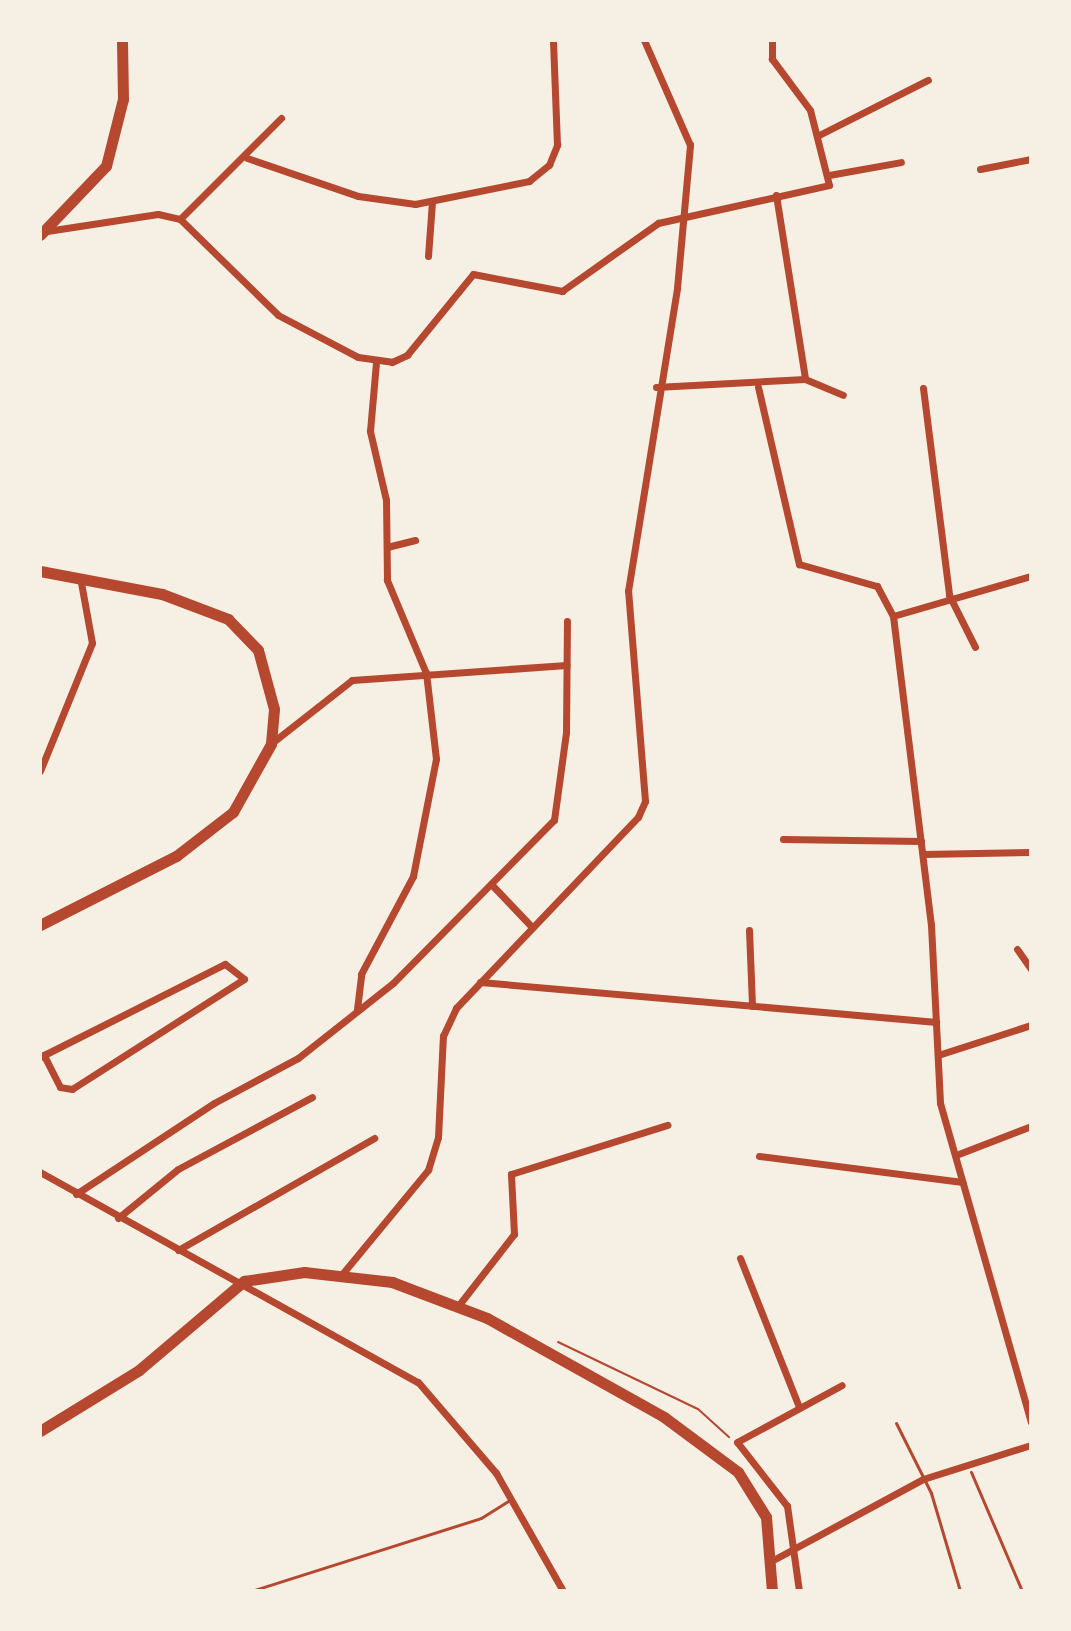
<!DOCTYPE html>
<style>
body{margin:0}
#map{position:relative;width:1071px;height:1631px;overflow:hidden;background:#f6efe4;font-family:"Fira Sans Condensed",sans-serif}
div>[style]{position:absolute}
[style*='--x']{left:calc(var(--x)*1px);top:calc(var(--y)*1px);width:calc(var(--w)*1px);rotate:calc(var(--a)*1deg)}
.path>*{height:2px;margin:-1px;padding:0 1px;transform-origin:1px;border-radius:1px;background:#b5482f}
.service>*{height:3px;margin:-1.5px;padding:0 1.5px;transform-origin:1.5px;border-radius:1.5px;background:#b5482f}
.minor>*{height:7px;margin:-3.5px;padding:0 3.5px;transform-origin:3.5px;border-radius:3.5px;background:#b5482f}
.primary>*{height:11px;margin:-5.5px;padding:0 5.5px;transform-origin:5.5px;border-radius:5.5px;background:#b5482f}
span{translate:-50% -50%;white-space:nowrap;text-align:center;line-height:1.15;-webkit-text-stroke:8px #f6efe4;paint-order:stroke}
.frame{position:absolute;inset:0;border:42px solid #f6efe4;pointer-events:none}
</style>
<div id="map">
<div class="path">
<div style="--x:558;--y:1342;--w:155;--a:25.6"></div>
<div style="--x:698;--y:1409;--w:42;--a:42.1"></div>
</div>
<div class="service">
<div style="--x:896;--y:1423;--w:78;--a:63.4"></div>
<div style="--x:931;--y:1493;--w:102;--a:73.5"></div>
<div style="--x:971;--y:1472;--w:129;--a:66.8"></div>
<div style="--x:251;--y:1591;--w:241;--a:-17.6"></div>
<div style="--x:481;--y:1518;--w:32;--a:-32"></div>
</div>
<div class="minor">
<div style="--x:819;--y:135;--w:122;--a:-26.8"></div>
<div style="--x:247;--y:158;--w:117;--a:18.9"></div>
<div style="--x:358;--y:196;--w:58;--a:8"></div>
<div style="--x:415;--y:204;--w:116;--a:-11.4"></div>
<div style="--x:529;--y:181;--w:26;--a:-39"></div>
<div style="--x:549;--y:165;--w:22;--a:-68"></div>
<div style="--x:557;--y:145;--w:105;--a:-92.2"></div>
<div style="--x:980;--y:169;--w:52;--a:-11.1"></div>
<div style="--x:829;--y:175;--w:73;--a:-10.2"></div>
<div style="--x:776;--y:195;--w:186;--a:81"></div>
<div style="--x:180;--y:219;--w:143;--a:-45"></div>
<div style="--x:47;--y:231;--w:112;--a:-8.7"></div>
<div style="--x:158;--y:214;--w:23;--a:13"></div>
<div style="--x:180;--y:219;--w:137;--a:44.4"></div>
<div style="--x:278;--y:315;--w:90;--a:27.7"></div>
<div style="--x:358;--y:357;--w:34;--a:8"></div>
<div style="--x:392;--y:362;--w:17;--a:-25"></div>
<div style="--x:407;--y:355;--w:104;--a:-50.8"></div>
<div style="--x:473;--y:274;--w:91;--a:10.8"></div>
<div style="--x:562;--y:291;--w:118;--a:-35.3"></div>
<div style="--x:658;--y:223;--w:175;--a:-12.5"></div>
<div style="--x:829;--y:185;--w:77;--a:-104.2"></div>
<div style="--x:810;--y:110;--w:64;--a:-126.7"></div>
<div style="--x:772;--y:59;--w:19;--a:-90"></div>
<div style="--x:428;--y:256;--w:54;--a:-85.8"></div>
<div style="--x:805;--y:379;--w:41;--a:22.8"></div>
<div style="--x:656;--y:387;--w:149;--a:-3.1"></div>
<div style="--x:758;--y:387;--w:182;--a:77"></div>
<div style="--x:799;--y:564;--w:81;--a:15.8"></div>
<div style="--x:877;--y:586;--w:34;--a:62"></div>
<div style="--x:893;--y:616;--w:311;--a:83"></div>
<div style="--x:931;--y:925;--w:178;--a:87.1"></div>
<div style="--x:940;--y:1103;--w:332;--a:74.1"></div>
<div style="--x:923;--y:388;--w:209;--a:82.8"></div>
<div style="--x:949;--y:595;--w:58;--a:63.4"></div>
<div style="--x:387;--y:547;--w:29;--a:-14"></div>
<div style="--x:893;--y:616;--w:144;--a:-16.2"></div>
<div style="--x:273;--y:742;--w:100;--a:-38.1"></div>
<div style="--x:352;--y:680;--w:215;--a:-4"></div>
<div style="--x:40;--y:771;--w:138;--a:-67.9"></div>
<div style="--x:92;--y:643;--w:67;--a:-100.3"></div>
<div style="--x:783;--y:839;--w:138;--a:0.8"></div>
<div style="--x:923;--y:854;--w:108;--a:-1.1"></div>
<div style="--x:491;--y:884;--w:58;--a:46.4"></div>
<div style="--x:749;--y:930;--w:76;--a:87.7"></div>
<div style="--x:1017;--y:949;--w:24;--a:55"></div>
<div style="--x:480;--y:982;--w:458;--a:5"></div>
<div style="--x:357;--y:1009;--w:35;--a:-83"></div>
<div style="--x:361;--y:974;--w:111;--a:-62"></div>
<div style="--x:413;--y:876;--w:119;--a:-78.9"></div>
<div style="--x:436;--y:759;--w:87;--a:-96.6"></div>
<div style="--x:426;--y:673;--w:101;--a:-112.8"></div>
<div style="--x:387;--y:580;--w:80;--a:-90.7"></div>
<div style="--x:386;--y:500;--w:71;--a:-103.1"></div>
<div style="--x:370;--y:431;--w:69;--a:-85"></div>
<div style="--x:938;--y:1055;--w:98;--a:-17.9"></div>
<div style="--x:40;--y:1057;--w:207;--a:-26.7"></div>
<div style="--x:225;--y:964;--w:24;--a:38"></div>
<div style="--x:244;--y:979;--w:204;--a:147.4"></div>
<div style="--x:72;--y:1089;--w:12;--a:-171"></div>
<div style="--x:60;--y:1087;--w:36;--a:-117"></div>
<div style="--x:956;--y:1155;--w:80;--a:-21.1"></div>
<div style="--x:759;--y:1156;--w:205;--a:7.3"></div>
<div style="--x:40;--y:1172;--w:432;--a:29.1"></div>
<div style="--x:418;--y:1382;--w:120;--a:49.4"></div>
<div style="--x:496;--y:1473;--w:136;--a:60.4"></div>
<div style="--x:76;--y:1194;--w:165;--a:-33.4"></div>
<div style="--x:214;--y:1103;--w:95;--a:-28.2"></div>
<div style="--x:298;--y:1058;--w:121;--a:-38.3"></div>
<div style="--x:393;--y:983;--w:229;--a:-45.4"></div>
<div style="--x:554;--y:820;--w:89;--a:-82.2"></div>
<div style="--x:566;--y:732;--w:111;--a:-89.5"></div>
<div style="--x:118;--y:1218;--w:77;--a:-39.2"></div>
<div style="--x:178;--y:1169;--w:152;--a:-28.2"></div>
<div style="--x:178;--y:1250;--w:226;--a:-29.7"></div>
<div style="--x:740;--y:1258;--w:160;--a:68.4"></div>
<div style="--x:343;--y:1273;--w:134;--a:-50.5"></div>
<div style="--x:428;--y:1170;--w:34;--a:-73"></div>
<div style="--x:438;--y:1137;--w:101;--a:-87.2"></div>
<div style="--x:443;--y:1036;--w:31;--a:-65"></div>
<div style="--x:456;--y:1008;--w:264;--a:-46.4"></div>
<div style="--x:638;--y:817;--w:17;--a:-66"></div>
<div style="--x:645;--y:801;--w:211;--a:-94.6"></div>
<div style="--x:628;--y:591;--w:307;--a:-80.8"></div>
<div style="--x:677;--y:288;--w:144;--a:-84.8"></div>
<div style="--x:690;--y:145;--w:115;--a:-113.7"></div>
<div style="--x:458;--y:1306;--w:91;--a:-52.1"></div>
<div style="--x:514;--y:1234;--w:60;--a:-92.9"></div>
<div style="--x:511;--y:1174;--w:164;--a:-17.4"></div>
<div style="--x:775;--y:1559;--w:168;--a:-28.4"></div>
<div style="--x:923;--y:1479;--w:113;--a:-17.5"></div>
<div style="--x:799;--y:1591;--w:86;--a:-98"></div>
<div style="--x:787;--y:1506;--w:81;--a:-128"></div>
<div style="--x:737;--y:1442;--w:119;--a:-28.5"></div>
</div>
<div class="primary">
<div style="--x:40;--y:235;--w:95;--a:-46.3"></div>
<div style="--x:106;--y:166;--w:69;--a:-75.8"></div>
<div style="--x:123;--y:99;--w:59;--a:-91"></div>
<div style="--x:40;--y:571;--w:124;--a:10.7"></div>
<div style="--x:162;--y:594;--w:71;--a:20.7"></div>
<div style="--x:228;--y:619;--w:43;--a:45.9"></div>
<div style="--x:258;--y:650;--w:61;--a:74.8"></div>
<div style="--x:274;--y:709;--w:35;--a:95"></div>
<div style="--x:271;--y:744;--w:78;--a:119.2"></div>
<div style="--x:233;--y:812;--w:72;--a:142.3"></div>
<div style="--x:176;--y:856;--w:153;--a:153.1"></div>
<div style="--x:40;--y:1431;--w:116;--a:-31.6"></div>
<div style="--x:139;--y:1370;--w:138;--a:-40.3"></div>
<div style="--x:244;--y:1281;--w:61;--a:-8.5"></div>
<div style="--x:304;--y:1272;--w:89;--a:6.5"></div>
<div style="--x:392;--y:1282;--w:102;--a:20.8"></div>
<div style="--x:487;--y:1318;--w:203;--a:29.2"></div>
<div style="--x:664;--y:1417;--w:92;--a:36.6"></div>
<div style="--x:738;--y:1472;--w:53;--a:58.1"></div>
<div style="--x:766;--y:1517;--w:74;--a:85.4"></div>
</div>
<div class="frame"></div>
</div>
